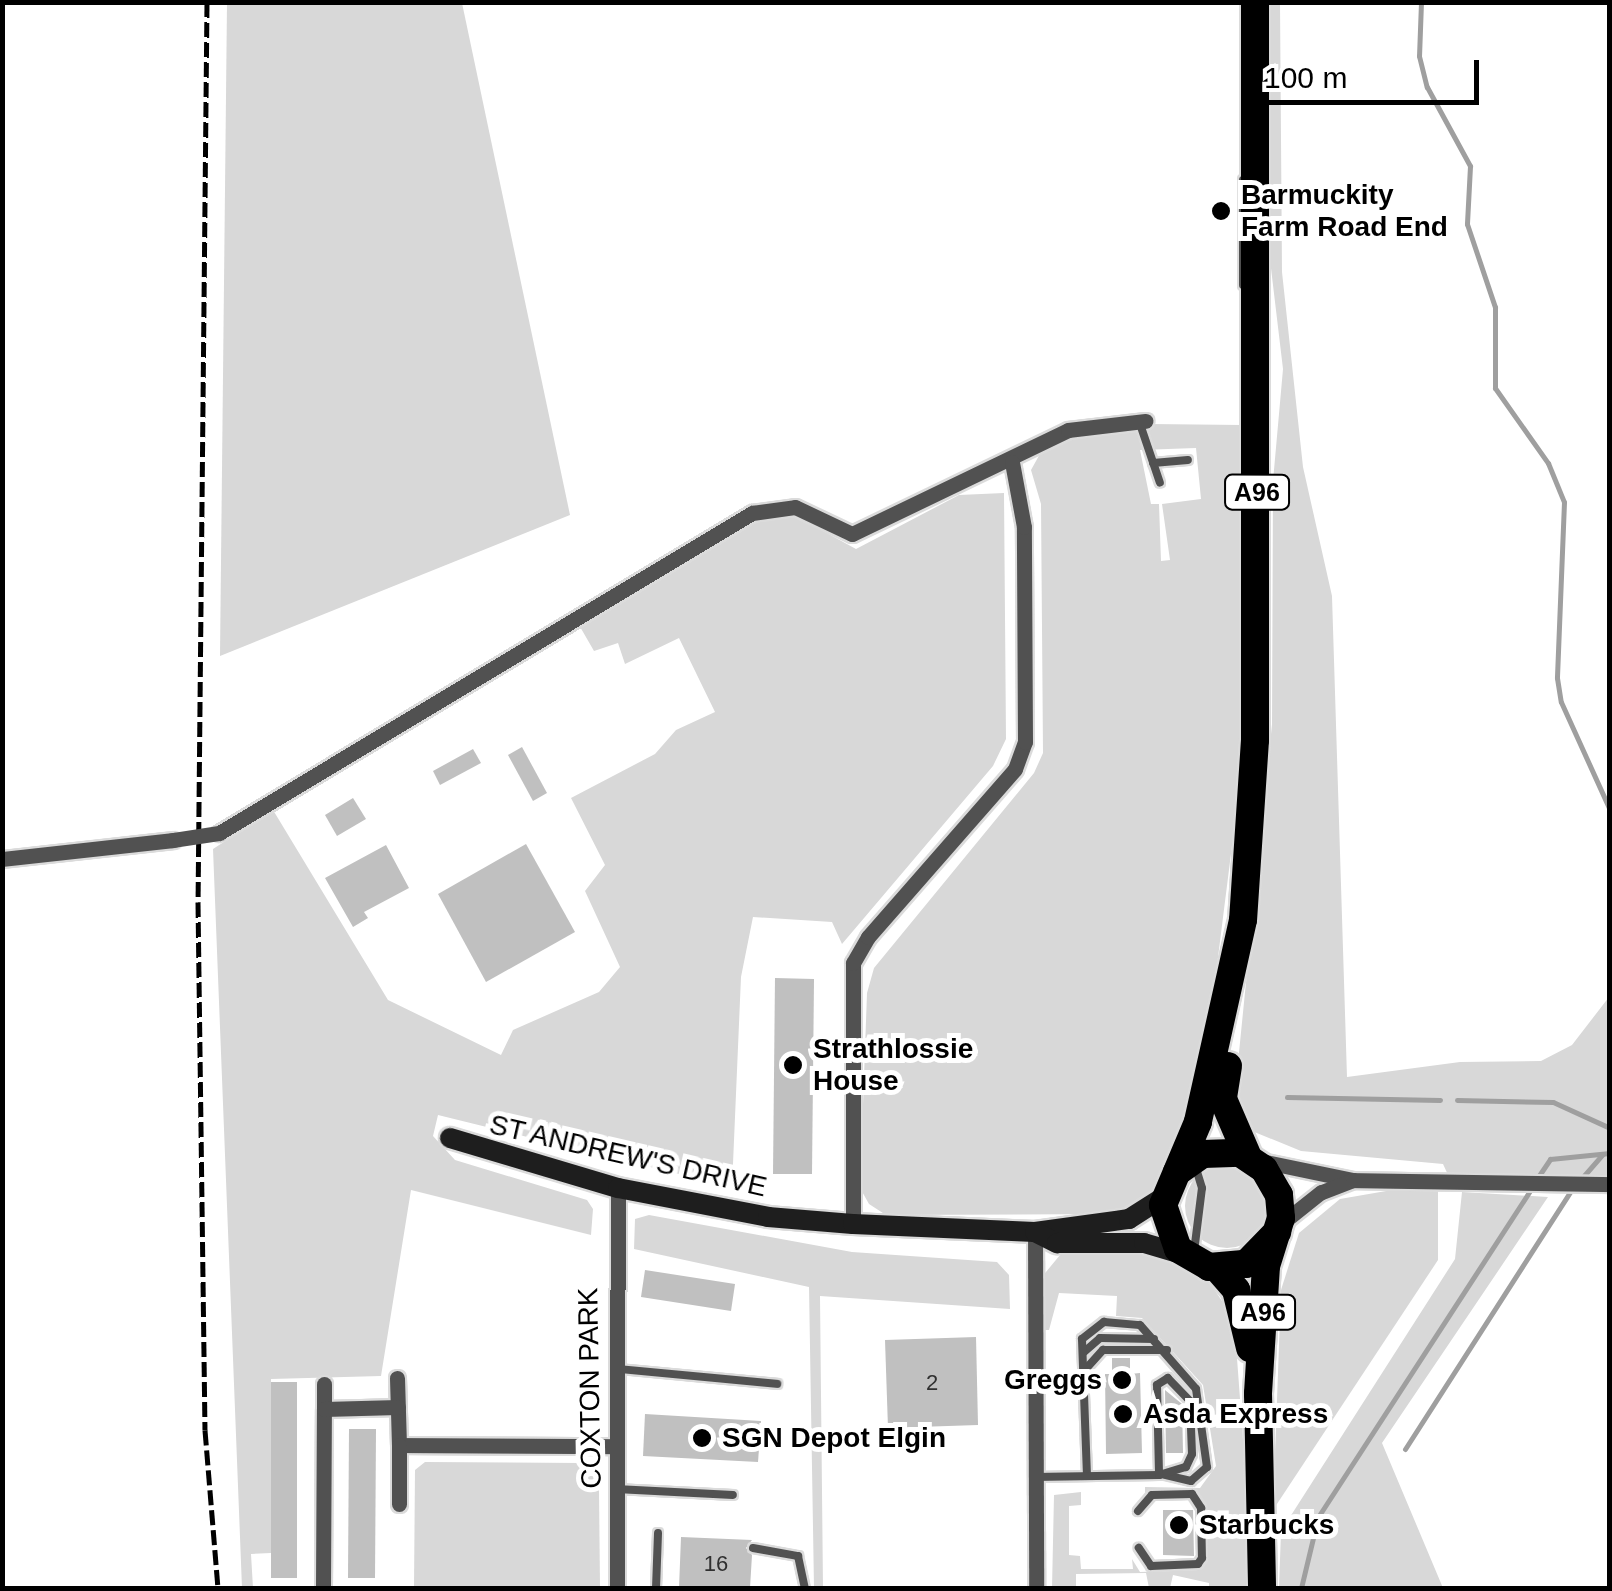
<!DOCTYPE html>
<style>
body{margin:0}
#map{position:relative;width:1612px;height:1591px;overflow:hidden;background:#fff;font-family:Helvetica,sans-serif}
div>[style]{position:absolute}
[style*='--x']{left:calc(var(--x)*1px);top:calc(var(--y)*1px);width:calc(var(--w)*1px);rotate:calc(var(--a)*1deg)}
.green>*{inset:0;background:#d8d8d8}
.round{border-radius:50%}
.stream>*{height:5px;margin:-2.5px;padding:0 2.5px;transform-origin:2.5px;border-radius:2.5px;background:#9f9f9f}
.building>*{inset:0;background:#c0c0c0}
.roads{filter:drop-shadow(2px 0 #dbdbdb) drop-shadow(-2px 0 #dbdbdb) drop-shadow(0 2px #dbdbdb) drop-shadow(0 -2px #dbdbdb)}
.lane>*{height:8px;margin:-4px;padding:0 4px;transform-origin:4px;border-radius:4px;background:#515151}
.street>*{height:15px;margin:-7.5px;padding:0 7.5px;transform-origin:7.5px;border-radius:7.5px;background:#515151}
.secondary>*{height:20px;margin:-10px;padding:0 10px;transform-origin:10px;border-radius:10px;background:#1e1e1e}
.highway>*{height:28px;margin:-14px;padding:0 14px;transform-origin:14px;border-radius:14px;background:#000}
.rail>*{height:5px;margin-top:-2.5px;transform-origin:0;background:repeating-linear-gradient(90deg,#000 0 15px,transparent 0 20px)}
.street-bridge>*{height:15px;margin:-7.5px;padding:0 7.5px;transform-origin:7.5px;border-radius:7.5px;background:#515151}
.dots>*{width:28px;height:28px;translate:-50% -50%;box-sizing:border-box;border:5px solid #fff;border-radius:50%}
span{translate:-50% -50%;white-space:nowrap;text-align:center;line-height:1.15;-webkit-text-stroke:10px #fff;paint-order:stroke}
.number-label{font-size:22px;color:#303030}
.number-label span{-webkit-text-stroke-width:0}
.shield-label span{padding:2px 8px;background:#fff;border:2px solid;border-radius:8px;-webkit-text-stroke-width:0}
.shield-label{font-size:25px;color:#000;font-weight:700}
.poi-label{font-size:28px;color:#000;font-weight:700}
.left{translate:0 -50%;text-align:left}
.right{translate:-100% -50%;text-align:right}
.street-label{font-size:28px;color:#000}
.frame{position:absolute;inset:0;border:5px solid #000;pointer-events:none}
.scale{position:absolute;left:1247px;top:60px;width:232px;height:45px;box-sizing:border-box;border:5px solid #000;border-top:0;padding-left:12px;font-size:30px;line-height:35px;white-space:nowrap;color:#000;-webkit-text-stroke:8px #fff;paint-order:stroke}
</style>
<div id="map">
<div class="green">
<div style="clip-path:polygon(1280px 2px,1282px 272px,1303px 467px,1332px 596px,1347px 1077px,1460px 1062px,1541px 1061px,1572px 1045px,1609px 997px,1609px 1184px,1449px 1177px,1443px 1164px,1301px 1151px,1252px 1131px,1234px 1102px,1272px 724px,1273px 481px,1283px 369px,1270px 260px,1269px 3px)"></div>
<div style="clip-path:polygon(227px 3px,462px 3px,570px 515px,220px 656px)"></div>
<div style="clip-path:polygon(evenodd,1150px 424px,1242px 425px,1239px 790px,1211px 1013px,1189px 1112px,1146px 1204px,1114px 1214px,886px 1215px,869px 1204px,860px 1188px,867px 993px,874px 968px,1034px 773px,1043px 753px,1041px 504px,1031px 470px,1041px 452px,1071px 436px,1150px 424px,1196px 448px,1201px 499px,1162px 504px,1170px 560px,1161px 561px,1159px 504px,1151px 504px,1140px 450px,1196px 448px)"></div>
<div style="clip-path:polygon(1004px 493px,1006px 739px,993px 766px,842px 944px,832px 922px,753px 917px,741px 977px,732px 1187px,438px 1115px,433px 1136px,455px 1160px,587px 1200px,593px 1209px,591px 1235px,411px 1190px,381px 1376px,271px 1379px,271px 1553px,251px 1554px,253px 1588px,242px 1588px,213px 849px,273px 810px,388px 1000px,501px 1055px,513px 1030px,599px 992px,620px 967px,585px 891px,605px 865px,571px 798px,655px 754px,676px 730px,715px 712px,679px 638px,625px 664px,618px 643px,594px 651px,579px 625px,760px 520px,794px 515px,856px 549px,959px 495px)"></div>
<div class="round" style="left:1185px;top:1164px;width:84px;height:84px"></div>
<div style="clip-path:polygon(1438px 1182px,1438px 1260px,1273px 1510px,1281px 1290px,1299px 1233px,1340px 1199px)"></div>
<div style="clip-path:polygon(1462px 1192px,1548px 1197px,1382px 1443px,1443px 1588px,1279px 1588px,1281px 1531px,1455px 1259px)"></div>
<div style="clip-path:polygon(649px 1215px,852px 1252px,997px 1262px,1009px 1275px,1010px 1309px,820px 1296px,823px 1588px,814px 1588px,809px 1287px,634px 1249px,635px 1219px)"></div>
<div style="clip-path:polygon(1072px 1252px,1139px 1254px,1183px 1265px,1215px 1278px,1214px 1289px,1226px 1307px,1233px 1304px,1254px 1588px,1209px 1588px,1209px 1583px,1173px 1575px,1170px 1588px,1149px 1588px,1146px 1573px,1076px 1574px,1076px 1586px,1052px 1588px,1054px 1495px,1081px 1492px,1081px 1505px,1069px 1506px,1069px 1555px,1080px 1556px,1081px 1569px,1133px 1569px,1132px 1559px,1140px 1572px,1198px 1570px,1207px 1557px,1205px 1502px,1194px 1491px,1145px 1493px,1145px 1487px,1200px 1488px,1216px 1466px,1203px 1385px,1142px 1318px,1116px 1316px,1117px 1296px,1059px 1293px,1049px 1330px,1041px 1330px,1041px 1278px,1060px 1255px)"></div>
<div style="clip-path:polygon(425px 1462px,580px 1463px,590px 1470px,599px 1490px,600px 1588px,414px 1588px,415px 1470px)"></div>
</div>
<div class="stream">
<div style="--x:1421;--y:2;--w:54;--a:92.1"></div>
<div style="--x:1419;--y:56;--w:32;--a:76"></div>
<div style="--x:1427;--y:87;--w:90;--a:61.4"></div>
<div style="--x:1470;--y:166;--w:58;--a:93"></div>
<div style="--x:1467;--y:224;--w:88;--a:71.4"></div>
<div style="--x:1495;--y:307;--w:81;--a:90"></div>
<div style="--x:1495;--y:388;--w:92;--a:54.8"></div>
<div style="--x:1548;--y:463;--w:42;--a:67.7"></div>
<div style="--x:1564;--y:502;--w:176;--a:92.3"></div>
<div style="--x:1557;--y:678;--w:24;--a:81"></div>
<div style="--x:1561;--y:702;--w:119;--a:65.6"></div>
<div style="--x:1287;--y:1097;--w:153;--a:1.1"></div>
<div style="--x:1457;--y:1100;--w:96;--a:1.2"></div>
<div style="--x:1553;--y:1102;--w:63;--a:24.5"></div>
<div style="--x:1538;--y:1177;--w:22;--a:-56"></div>
<div style="--x:1550;--y:1159;--w:60;--a:-5.7"></div>
<div style="--x:1581;--y:1179;--w:33;--a:-49"></div>
<div style="--x:1405;--y:1449;--w:311;--a:-57.3"></div>
<div style="--x:1301;--y:1588;--w:73;--a:-76.5"></div>
<div style="--x:1318;--y:1517;--w:393;--a:-57"></div>
</div>
<div class="building">
<div style="clip-path:polygon(522px 747px,547px 793px,533px 801px,508px 755px)"></div>
<div style="clip-path:polygon(473px 749px,481px 763px,440px 785px,433px 771px)"></div>
<div style="clip-path:polygon(353px 798px,366px 819px,337px 836px,325px 815px)"></div>
<div style="clip-path:polygon(526px 844px,575px 932px,486px 982px,438px 894px)"></div>
<div style="clip-path:polygon(386px 845px,409px 888px,364px 912px,368px 918px,353px 927px,325px 878px)"></div>
<div style="clip-path:polygon(775px 978px,814px 979px,812px 1174px,773px 1174px)"></div>
<div style="clip-path:polygon(645px 1270px,735px 1284px,731px 1311px,641px 1297px)"></div>
<div style="clip-path:polygon(976px 1337px,978px 1425px,888px 1428px,885px 1340px)"></div>
<div style="clip-path:polygon(1112px 1358px,1130px 1358px,1130px 1374px,1140px 1373px,1142px 1453px,1106px 1454px,1105px 1374px,1112px 1374px)"></div>
<div style="clip-path:polygon(271px 1382px,297px 1382px,297px 1578px,271px 1578px)"></div>
<div style="clip-path:polygon(1165px 1390px,1182px 1404px,1183px 1453px,1166px 1453px)"></div>
<div style="clip-path:polygon(645px 1414px,761px 1421px,758px 1462px,643px 1456px)"></div>
<div style="clip-path:polygon(349px 1429px,376px 1429px,375px 1578px,348px 1578px)"></div>
<div style="clip-path:polygon(1163px 1510px,1193px 1510px,1194px 1556px,1163px 1555px)"></div>
<div style="clip-path:polygon(681px 1537px,752px 1540px,746px 1548px,752px 1555px,750px 1588px,679px 1588px)"></div>
</div>
<div class="roads">
<div class="lane">
<div style="--x:1243;--y:180;--w:105;--a:90"></div>
<div style="--x:1139;--y:421;--w:65;--a:71.3"></div>
<div style="--x:1153;--y:463;--w:35;--a:-5"></div>
<div style="--x:1194;--y:1252;--w:64;--a:-82.9"></div>
<div style="--x:1202;--y:1188;--w:21;--a:-107"></div>
<div style="--x:1084;--y:1352;--w:21;--a:-41"></div>
<div style="--x:1100;--y:1338;--w:54;--a:1.1"></div>
<div style="--x:619;--y:1369;--w:159;--a:5.4"></div>
<div style="--x:1083;--y:1372;--w:30;--a:-48"></div>
<div style="--x:1103;--y:1350;--w:64;--a:0"></div>
<div style="--x:1087;--y:1476;--w:137;--a:-92.1"></div>
<div style="--x:1082;--y:1339;--w:28;--a:-38"></div>
<div style="--x:1104;--y:1322;--w:36;--a:5"></div>
<div style="--x:1140;--y:1325;--w:85;--a:48.8"></div>
<div style="--x:1196;--y:1389;--w:79;--a:82"></div>
<div style="--x:1207;--y:1467;--w:21;--a:139"></div>
<div style="--x:1191;--y:1481;--w:28;--a:-167"></div>
<div style="--x:1034;--y:1477;--w:125;--a:-0.9"></div>
<div style="--x:1159;--y:1475;--w:28;--a:-17"></div>
<div style="--x:1186;--y:1467;--w:14;--a:-65"></div>
<div style="--x:1192;--y:1454;--w:53;--a:-92.2"></div>
<div style="--x:1190;--y:1401;--w:32;--a:-134"></div>
<div style="--x:1168;--y:1378;--w:13;--a:148"></div>
<div style="--x:1157;--y:1385;--w:90;--a:88.7"></div>
<div style="--x:616;--y:1489;--w:117;--a:2.9"></div>
<div style="--x:1138;--y:1511;--w:21;--a:-49"></div>
<div style="--x:1152;--y:1495;--w:40;--a:-1.4"></div>
<div style="--x:1192;--y:1494;--w:17;--a:57"></div>
<div style="--x:1201;--y:1508;--w:50;--a:88.9"></div>
<div style="--x:1202;--y:1558;--w:7;--a:124"></div>
<div style="--x:1198;--y:1564;--w:47;--a:177.6"></div>
<div style="--x:1151;--y:1566;--w:22;--a:-124"></div>
<div style="--x:753;--y:1548;--w:46;--a:10.1"></div>
<div style="--x:798;--y:1556;--w:33;--a:78"></div>
<div style="--x:656;--y:1588;--w:55;--a:-87.9"></div>
</div>
<div class="street">
<div style="--x:219;--y:833;--w:622;--a:-30.98"></div>
<div style="--x:752;--y:513;--w:43;--a:-7.9"></div>
<div style="--x:795;--y:507;--w:63;--a:25.3"></div>
<div style="--x:852;--y:534;--w:240;--a:-25.7"></div>
<div style="--x:1068;--y:430;--w:78;--a:-6.7"></div>
<div style="--x:2;--y:859;--w:172;--a:-6.3"></div>
<div style="--x:1261;--y:1161;--w:94;--a:11.7"></div>
<div style="--x:1353;--y:1180;--w:34;--a:159"></div>
<div style="--x:1321;--y:1192;--w:50;--a:141.5"></div>
<div style="--x:1353;--y:1180;--w:257;--a:0.9"></div>
<div style="--x:853;--y:1224;--w:261;--a:-90"></div>
<div style="--x:853;--y:963;--w:30;--a:-60"></div>
<div style="--x:868;--y:937;--w:223;--a:-48.8"></div>
<div style="--x:1015;--y:769;--w:29;--a:-70"></div>
<div style="--x:1025;--y:742;--w:215;--a:-90.3"></div>
<div style="--x:1024;--y:527;--w:66;--a:-100.5"></div>
<div style="--x:1035;--y:1232;--w:356;--a:89.8"></div>
<div style="--x:397;--y:1378;--w:67;--a:88.3"></div>
<div style="--x:399;--y:1445;--w:216;--a:0.3"></div>
<div style="--x:324;--y:1384;--w:25;--a:90"></div>
<div style="--x:399;--y:1445;--w:59;--a:90"></div>
<div style="--x:323;--y:1587;--w:178;--a:-89.7"></div>
<div style="--x:324;--y:1409;--w:74;--a:-1.5"></div>
<div style="--x:617;--y:1588;--w:400;--a:-89.9"></div>
</div>
<div class="secondary">
<div style="--x:450;--y:1138;--w:175;--a:16.6"></div>
<div style="--x:618;--y:1188;--w:153;--a:10.9"></div>
<div style="--x:768;--y:1217;--w:85;--a:4.7"></div>
<div style="--x:853;--y:1224;--w:182;--a:2.5"></div>
<div style="--x:1035;--y:1232;--w:95;--a:-7.9"></div>
<div style="--x:1129;--y:1219;--w:43;--a:-32.6"></div>
<div style="--x:1035;--y:1232;--w:25;--a:27"></div>
<div style="--x:1057;--y:1243;--w:87;--a:0"></div>
<div style="--x:1144;--y:1243;--w:43;--a:16.3"></div>
</div>
<div class="highway">
<div style="--x:1255;--y:2;--w:738;--a:90"></div>
<div style="--x:1255;--y:740;--w:180;--a:93.8"></div>
<div style="--x:1243;--y:920;--w:207;--a:102.6"></div>
<div style="--x:1198;--y:1122;--w:90;--a:112.9"></div>
<div style="--x:1163;--y:1205;--w:46;--a:71.2"></div>
<div style="--x:1178;--y:1249;--w:36;--a:30"></div>
<div style="--x:1209;--y:1267;--w:37;--a:-5"></div>
<div style="--x:1246;--y:1264;--w:45;--a:-45.9"></div>
<div style="--x:1228;--y:1066;--w:33;--a:99"></div>
<div style="--x:1223;--y:1099;--w:63;--a:66.7"></div>
<div style="--x:1177;--y:1172;--w:32;--a:-35"></div>
<div style="--x:1203;--y:1154;--w:37;--a:-2"></div>
<div style="--x:1240;--y:1153;--w:29;--a:34"></div>
<div style="--x:1264;--y:1169;--w:30;--a:60"></div>
<div style="--x:1279;--y:1195;--w:23;--a:85"></div>
<div style="--x:1281;--y:1218;--w:50;--a:107.4"></div>
<div style="--x:1266;--y:1266;--w:128;--a:93.6"></div>
<div style="--x:1258;--y:1394;--w:194;--a:88.8"></div>
<div style="--x:1218;--y:1269;--w:28;--a:49"></div>
<div style="--x:1236;--y:1290;--w:60;--a:76.4"></div>
</div>
</div>
<div class="rail">
<div style="--x:207;--y:2;--w:900;--a:90.57"></div>
<div style="--x:198;--y:902;--w:528;--a:89.24"></div>
<div style="--x:205;--y:1430;--w:159;--a:85.3"></div>
</div>
<div class="street-bridge">
<div style="--x:173;--y:840;--w:47;--a:-8.7"></div>
</div>
<div class="dots">
<div style="left:1221px;top:211px;background:#000"></div>
<div style="left:793px;top:1065px;background:#000"></div>
<div style="left:1122px;top:1380px;background:#000"></div>
<div style="left:1123px;top:1414px;background:#000"></div>
<div style="left:702px;top:1438px;background:#000"></div>
<div style="left:1179px;top:1525px;background:#000"></div>
</div>
<div class="number-label">
<span style="left:932px;top:1383px">2</span>
<span style="left:716px;top:1564px">16</span>
</div>
<div class="shield-label">
<span style="left:1257px;top:492px">A96</span>
<span style="left:1263px;top:1312px">A96</span>
</div>
<div class="poi-label">
<span class="left" style="left:1241px;top:211px">Barmuckity<br>Farm Road End</span>
<span class="left" style="left:813px;top:1065px">Strathlossie<br>House</span>
<span class="right" style="left:1102px;top:1380px">Greggs</span>
<span class="left" style="left:1143px;top:1414px">Asda Express</span>
<span class="left" style="left:722px;top:1438px">SGN Depot Elgin</span>
<span class="left" style="left:1199px;top:1525px">Starbucks</span>
</div>
<div class="street-label">
<span style="left:628px;top:1156px;rotate:13deg">ST ANDREW'S DRIVE</span>
<span style="left:590px;top:1388px;rotate:-91deg">COXTON PARK</span>
</div>
<div class="frame"></div>
<div class="scale">100 m</div>
</div>
